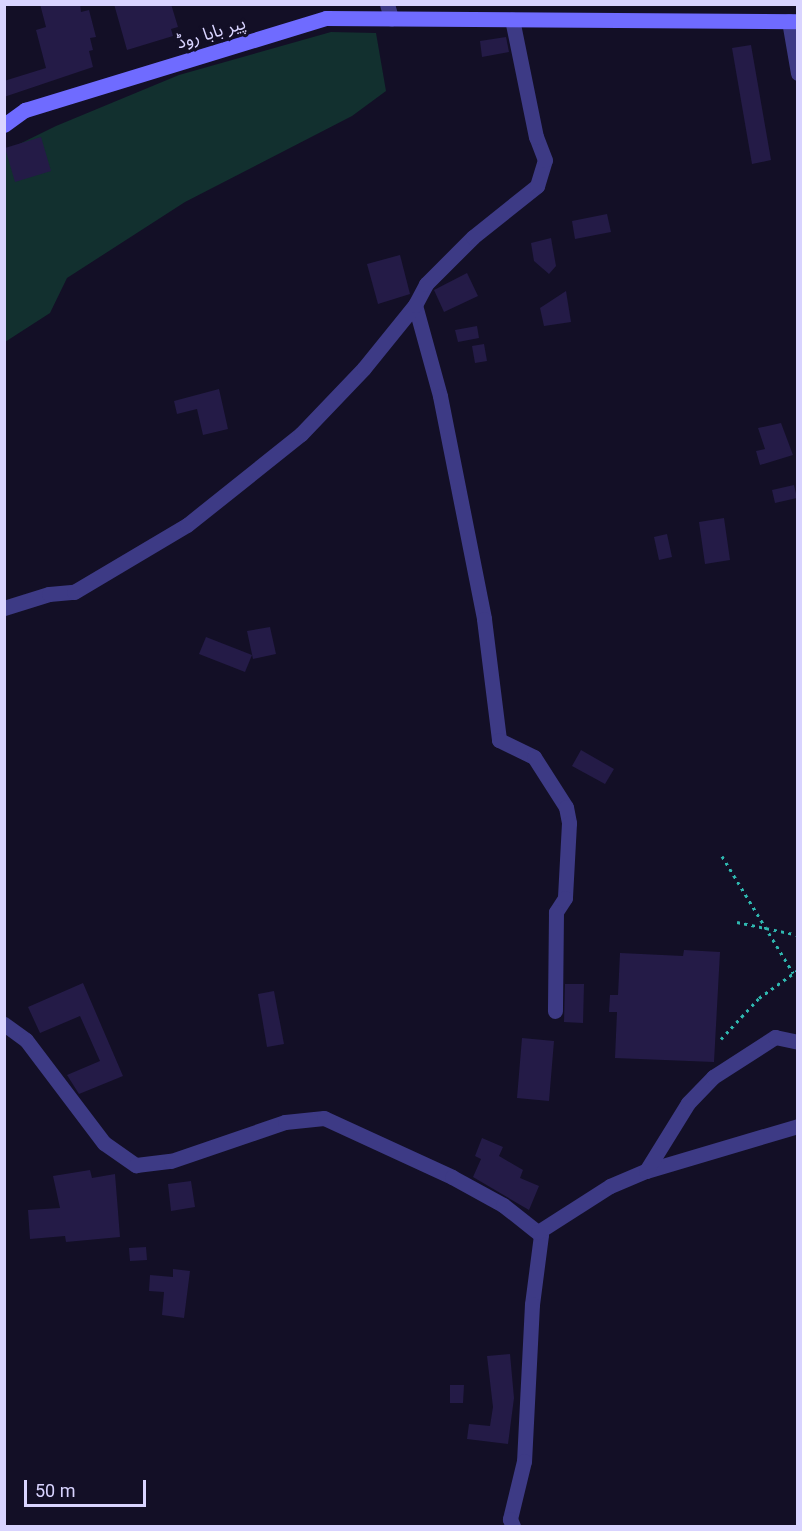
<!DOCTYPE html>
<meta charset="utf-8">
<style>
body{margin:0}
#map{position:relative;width:802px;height:1531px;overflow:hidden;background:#130f26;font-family:Roboto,"Noto Sans Arabic",sans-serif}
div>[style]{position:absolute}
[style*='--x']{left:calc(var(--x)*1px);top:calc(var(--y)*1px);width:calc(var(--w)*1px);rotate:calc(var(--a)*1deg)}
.green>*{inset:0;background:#12302f}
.building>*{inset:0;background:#241b47}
.path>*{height:3px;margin-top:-1.5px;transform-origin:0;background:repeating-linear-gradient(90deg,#2fb8b0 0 3px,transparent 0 7.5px)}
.minor>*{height:15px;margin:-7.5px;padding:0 7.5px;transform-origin:7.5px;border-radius:7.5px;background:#3d3a85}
.secondary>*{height:15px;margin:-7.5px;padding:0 7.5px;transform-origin:7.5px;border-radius:7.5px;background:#6f6bff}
span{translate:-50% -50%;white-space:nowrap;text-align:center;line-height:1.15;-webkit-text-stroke:6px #130f26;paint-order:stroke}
.street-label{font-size:18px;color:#d9d4ff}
.frame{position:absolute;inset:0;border:6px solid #d9d4ff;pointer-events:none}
.scale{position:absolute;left:24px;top:1480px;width:122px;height:27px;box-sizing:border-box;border:3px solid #d9d4ff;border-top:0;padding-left:8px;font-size:18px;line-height:21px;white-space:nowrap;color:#d9d4ff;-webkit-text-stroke:4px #130f26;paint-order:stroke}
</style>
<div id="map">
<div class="green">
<div style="clip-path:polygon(331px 32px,376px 33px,386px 91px,352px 116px,185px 202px,67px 278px,50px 313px,5px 342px,5px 151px,56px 126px,179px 75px)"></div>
</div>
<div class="building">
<div style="clip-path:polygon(40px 4px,80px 4px,81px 12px,89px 10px,96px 37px,90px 38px,93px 50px,89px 51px,93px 67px,4px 97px,4px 81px,46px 68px,36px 30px,46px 27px)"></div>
<div style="clip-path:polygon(114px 4px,171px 4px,178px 27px,171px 29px,173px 36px,127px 50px)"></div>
<div style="clip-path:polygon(506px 37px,509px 52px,482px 57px,480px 41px)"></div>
<div style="clip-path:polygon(751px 45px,771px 160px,752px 164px,732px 48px)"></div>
<div style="clip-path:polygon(41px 137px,51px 171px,15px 182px,5px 148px)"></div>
<div style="clip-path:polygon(607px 214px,611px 232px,575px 239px,572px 221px)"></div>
<div style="clip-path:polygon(551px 238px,556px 266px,549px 274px,534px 261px,531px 243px)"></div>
<div style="clip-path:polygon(400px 255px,410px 294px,378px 304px,367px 264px)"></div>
<div style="clip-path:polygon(467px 273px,478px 296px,444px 312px,434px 290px)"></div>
<div style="clip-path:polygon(566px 291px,571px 322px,544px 326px,540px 308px)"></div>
<div style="clip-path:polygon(477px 326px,479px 338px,458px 342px,455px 330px)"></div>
<div style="clip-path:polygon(484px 344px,487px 361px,475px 363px,472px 346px)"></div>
<div style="clip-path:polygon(219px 389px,228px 429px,203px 435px,197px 409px,177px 414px,174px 401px)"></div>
<div style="clip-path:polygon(781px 423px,793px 455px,760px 465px,756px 451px,765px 449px,758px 428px)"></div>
<div style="clip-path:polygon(794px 485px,797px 498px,775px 503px,772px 490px)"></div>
<div style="clip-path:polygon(724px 518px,730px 560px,705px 564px,699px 522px)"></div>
<div style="clip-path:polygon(667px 534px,672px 557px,659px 560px,654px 537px)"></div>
<div style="clip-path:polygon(270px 627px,276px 654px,253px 659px,247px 631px)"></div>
<div style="clip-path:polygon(206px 637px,252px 655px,245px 672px,199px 654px)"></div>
<div style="clip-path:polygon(581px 750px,614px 769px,605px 784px,572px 766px)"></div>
<div style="clip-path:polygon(684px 950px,720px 952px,714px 1062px,615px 1058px,617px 1012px,609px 1012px,610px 995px,618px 995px,620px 953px,683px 956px)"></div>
<div style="clip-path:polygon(83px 983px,123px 1076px,79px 1094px,67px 1075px,100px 1061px,80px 1016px,40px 1033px,28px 1007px)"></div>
<div style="clip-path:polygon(565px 984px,584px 984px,583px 1023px,564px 1022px)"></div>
<div style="clip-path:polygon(274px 991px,284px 1044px,267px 1047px,258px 994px)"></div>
<div style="clip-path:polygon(522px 1038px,554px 1041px,549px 1101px,517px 1098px)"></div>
<div style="clip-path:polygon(482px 1138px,503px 1147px,499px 1156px,523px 1170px,520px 1178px,539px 1186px,529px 1210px,473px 1177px,481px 1159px,475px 1156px)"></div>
<div style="clip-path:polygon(90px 1170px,92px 1178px,115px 1174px,120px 1237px,66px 1242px,65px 1236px,30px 1239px,28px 1210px,60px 1208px,53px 1176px)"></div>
<div style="clip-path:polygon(191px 1181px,195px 1207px,171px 1211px,168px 1184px)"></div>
<div style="clip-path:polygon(146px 1247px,147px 1260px,130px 1261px,129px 1248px)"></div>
<div style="clip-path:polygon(173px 1269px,190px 1271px,184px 1318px,162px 1315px,164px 1292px,149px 1291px,150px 1275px,173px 1277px)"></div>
<div style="clip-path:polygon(510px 1354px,514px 1398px,508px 1444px,467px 1439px,469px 1424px,490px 1426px,493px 1407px,487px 1356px)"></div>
<div style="clip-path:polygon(450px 1385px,464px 1385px,463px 1403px,450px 1403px)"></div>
</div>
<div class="path">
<div style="--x:722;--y:856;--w:137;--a:58.7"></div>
<div style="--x:737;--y:922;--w:62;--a:12"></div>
<div style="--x:721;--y:1039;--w:56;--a:-47.2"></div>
<div style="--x:759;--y:998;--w:48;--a:-35.7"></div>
</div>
<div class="minor">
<div style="--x:387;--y:4;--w:15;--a:74"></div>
<div style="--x:789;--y:21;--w:53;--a:80.2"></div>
<div style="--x:415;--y:305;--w:94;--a:74.6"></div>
<div style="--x:440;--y:396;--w:227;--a:78.8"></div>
<div style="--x:484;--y:619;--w:122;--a:82.9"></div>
<div style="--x:499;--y:740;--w:39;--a:26"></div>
<div style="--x:534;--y:757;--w:59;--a:57.4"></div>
<div style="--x:566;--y:807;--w:16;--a:79"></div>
<div style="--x:569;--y:823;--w:75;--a:93.1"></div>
<div style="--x:565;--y:898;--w:17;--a:123"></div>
<div style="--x:556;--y:912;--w:99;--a:90.6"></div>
<div style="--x:4;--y:608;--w:47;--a:-17.3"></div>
<div style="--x:49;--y:594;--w:25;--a:-5"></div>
<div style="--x:74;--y:592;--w:131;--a:-30.7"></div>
<div style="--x:187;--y:525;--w:146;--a:-38.6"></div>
<div style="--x:301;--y:434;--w:91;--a:-46.3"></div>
<div style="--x:364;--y:368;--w:81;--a:-51"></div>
<div style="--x:415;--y:305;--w:24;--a:-62"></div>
<div style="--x:426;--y:284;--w:66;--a:-45"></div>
<div style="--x:473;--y:237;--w:82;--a:-38.6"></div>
<div style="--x:537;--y:186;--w:27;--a:-73"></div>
<div style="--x:545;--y:160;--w:25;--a:-111"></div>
<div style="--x:536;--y:137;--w:120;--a:-101.5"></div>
<div style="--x:4;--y:1024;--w:27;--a:36"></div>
<div style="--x:26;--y:1040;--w:129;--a:52.9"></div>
<div style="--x:104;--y:1143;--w:39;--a:35"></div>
<div style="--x:136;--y:1165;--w:35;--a:-7"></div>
<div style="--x:171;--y:1161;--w:120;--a:-18.9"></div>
<div style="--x:285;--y:1122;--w:39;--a:-6"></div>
<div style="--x:324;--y:1118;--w:141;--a:24.7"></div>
<div style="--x:452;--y:1177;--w:58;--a:28.8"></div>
<div style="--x:503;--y:1205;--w:48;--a:38.3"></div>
<div style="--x:541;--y:1235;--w:70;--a:97.4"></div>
<div style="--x:532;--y:1304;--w:157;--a:92.9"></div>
<div style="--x:524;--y:1461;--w:60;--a:103.6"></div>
<div style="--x:510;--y:1519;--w:8;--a:67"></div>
<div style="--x:646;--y:1171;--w:159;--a:-16.5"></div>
<div style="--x:538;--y:1232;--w:85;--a:-32.6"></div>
<div style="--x:610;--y:1186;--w:39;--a:-23"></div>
<div style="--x:646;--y:1171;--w:80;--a:-58.3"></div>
<div style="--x:688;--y:1103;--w:36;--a:-46"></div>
<div style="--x:713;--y:1077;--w:74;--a:-32.8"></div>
<div style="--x:775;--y:1037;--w:24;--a:12"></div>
</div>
<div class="secondary">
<div style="--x:4;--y:125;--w:26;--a:-36"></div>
<div style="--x:25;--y:110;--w:315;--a:-17"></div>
<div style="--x:326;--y:18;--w:472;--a:0.4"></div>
</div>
<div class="street-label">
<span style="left:211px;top:33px;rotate:-17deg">پیر بابا روڈ</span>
</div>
<div class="frame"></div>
<div class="scale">50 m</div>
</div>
